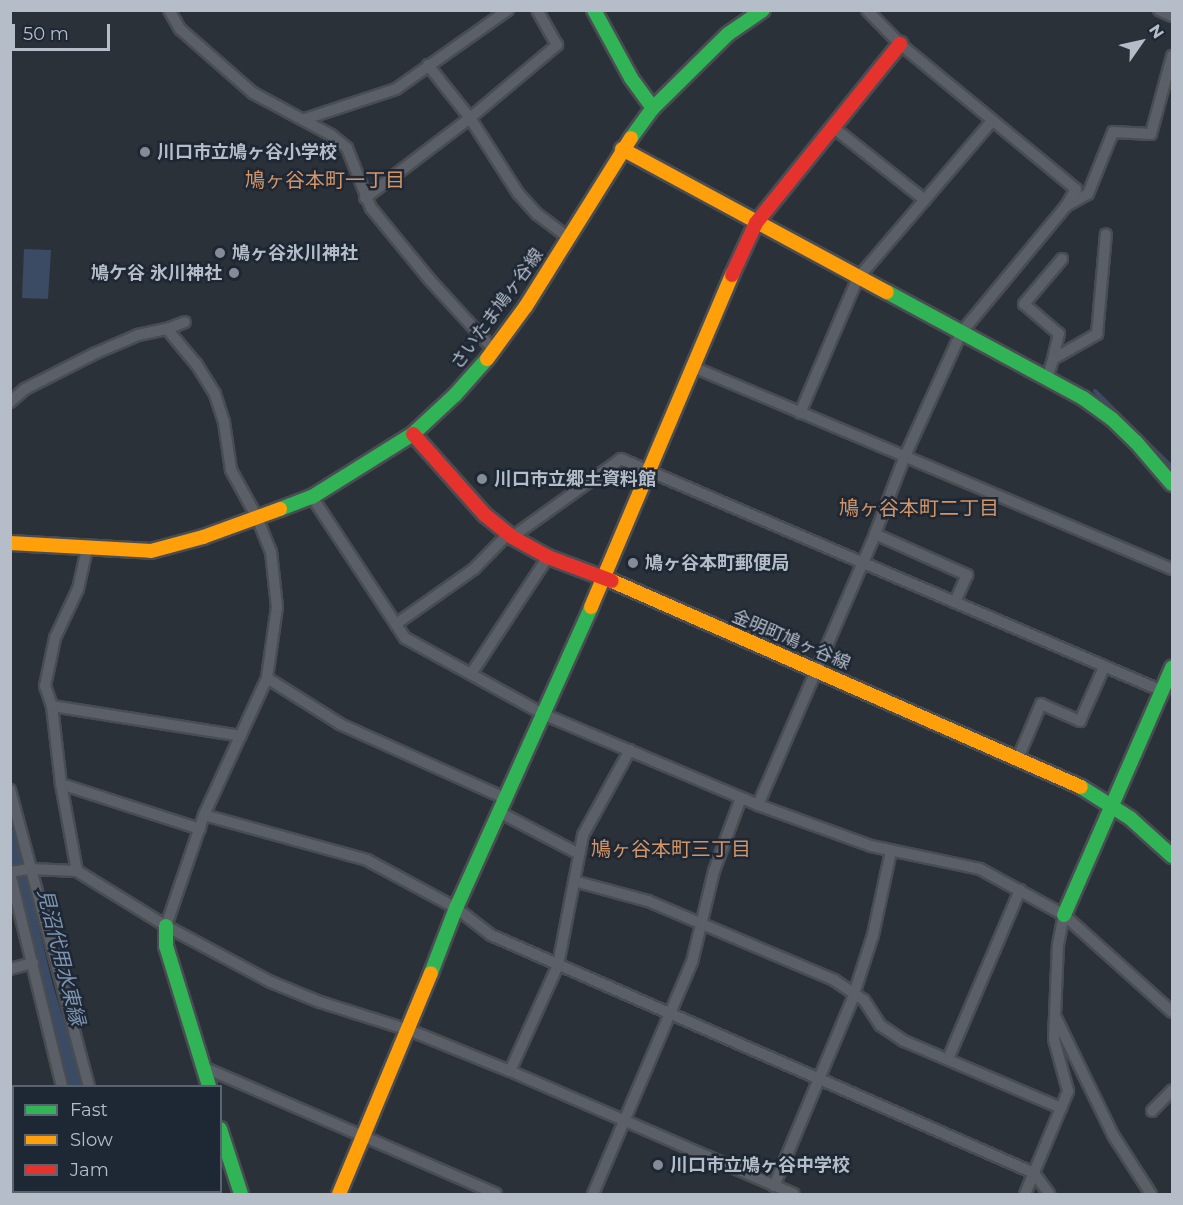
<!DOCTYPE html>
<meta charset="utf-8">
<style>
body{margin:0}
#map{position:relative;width:1183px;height:1205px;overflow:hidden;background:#2b3139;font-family:Montserrat,"Noto Sans JP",sans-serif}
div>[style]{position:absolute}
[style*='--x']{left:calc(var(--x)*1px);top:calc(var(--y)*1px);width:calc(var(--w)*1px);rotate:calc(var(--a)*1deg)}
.water>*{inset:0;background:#3a4b63}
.stream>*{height:4px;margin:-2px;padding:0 2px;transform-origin:2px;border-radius:2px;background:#3a4b63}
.canal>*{height:14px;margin:-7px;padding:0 7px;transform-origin:7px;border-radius:7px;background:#3a4b63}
.roads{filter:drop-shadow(2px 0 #494d53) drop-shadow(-2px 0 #494d53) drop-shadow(0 2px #494d53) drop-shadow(0 -2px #494d53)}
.street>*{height:10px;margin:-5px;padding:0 5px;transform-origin:5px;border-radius:5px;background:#5b5f67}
.fast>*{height:14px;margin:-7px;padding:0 7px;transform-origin:7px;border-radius:7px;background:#30b455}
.slow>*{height:14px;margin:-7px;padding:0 7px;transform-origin:7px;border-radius:7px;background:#ff9f0a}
.jam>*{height:14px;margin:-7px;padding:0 7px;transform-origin:7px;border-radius:7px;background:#e5322d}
.dots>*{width:16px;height:16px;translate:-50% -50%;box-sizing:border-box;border:3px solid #1e2734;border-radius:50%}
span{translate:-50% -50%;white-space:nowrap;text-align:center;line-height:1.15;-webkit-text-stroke:5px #1e2734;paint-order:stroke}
.poi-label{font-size:18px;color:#b5bdc9;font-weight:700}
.left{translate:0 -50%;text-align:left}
.right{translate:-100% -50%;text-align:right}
.street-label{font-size:18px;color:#b5bdc9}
.neighbourhood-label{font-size:20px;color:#d39467}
.water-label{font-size:20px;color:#7d94b0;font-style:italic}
.frame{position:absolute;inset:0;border:12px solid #b5bdc9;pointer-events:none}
.legend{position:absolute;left:12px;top:1085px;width:210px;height:108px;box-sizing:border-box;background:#1e2734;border:2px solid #5a6370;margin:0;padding:8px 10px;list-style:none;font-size:18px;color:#b5bdc9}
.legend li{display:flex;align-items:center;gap:12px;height:30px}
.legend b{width:30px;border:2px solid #5a6370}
.north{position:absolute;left:1111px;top:12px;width:60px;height:60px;-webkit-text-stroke:4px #1e2734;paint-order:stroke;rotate:56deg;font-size:16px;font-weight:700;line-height:24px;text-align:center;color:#b5bdc9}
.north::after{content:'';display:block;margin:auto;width:21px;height:27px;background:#b5bdc9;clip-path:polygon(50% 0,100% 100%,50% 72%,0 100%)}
.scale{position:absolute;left:12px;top:24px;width:98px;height:27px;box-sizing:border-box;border:3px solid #b5bdc9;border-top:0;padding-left:8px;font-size:18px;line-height:21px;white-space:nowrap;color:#b5bdc9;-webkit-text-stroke:4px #1e2734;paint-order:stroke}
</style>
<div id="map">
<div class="water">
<div style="clip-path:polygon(24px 249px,51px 250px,48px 299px,22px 298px)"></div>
</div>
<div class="stream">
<div style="--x:1095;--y:391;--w:108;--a:44.6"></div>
</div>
<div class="canal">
<div style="--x:10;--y:836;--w:151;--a:76.6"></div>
<div style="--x:45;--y:983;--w:108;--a:73.2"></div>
<div style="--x:121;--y:1192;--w:2;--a:63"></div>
</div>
<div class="roads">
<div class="street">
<div style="--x:169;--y:10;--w:22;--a:60"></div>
<div style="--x:180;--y:29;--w:97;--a:41.2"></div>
<div style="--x:253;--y:93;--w:89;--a:28.3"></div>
<div style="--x:331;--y:135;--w:21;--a:39"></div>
<div style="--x:347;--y:148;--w:65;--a:68.2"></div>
<div style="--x:371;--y:208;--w:93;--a:50.7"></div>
<div style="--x:430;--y:280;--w:95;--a:47.6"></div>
<div style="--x:867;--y:10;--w:47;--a:45.9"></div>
<div style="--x:900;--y:44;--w:228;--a:39.5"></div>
<div style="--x:1076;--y:189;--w:20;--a:120"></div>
<div style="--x:1066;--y:206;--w:25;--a:-29"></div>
<div style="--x:1088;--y:194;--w:67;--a:-68"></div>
<div style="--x:1113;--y:132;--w:38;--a:3"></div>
<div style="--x:1151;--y:134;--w:81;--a:-74.9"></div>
<div style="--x:1159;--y:10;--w:14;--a:25"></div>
<div style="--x:428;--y:65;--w:68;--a:51.6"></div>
<div style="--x:470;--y:118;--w:89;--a:57.4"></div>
<div style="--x:518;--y:193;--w:28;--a:48"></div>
<div style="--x:537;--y:214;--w:40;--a:37"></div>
<div style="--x:305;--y:119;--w:96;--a:-18.2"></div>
<div style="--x:396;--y:89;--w:137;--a:-35.2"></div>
<div style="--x:834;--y:128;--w:116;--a:38.4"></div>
<div style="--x:365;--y:198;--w:132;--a:-37.3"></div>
<div style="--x:470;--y:118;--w:114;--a:-40"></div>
<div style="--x:557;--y:45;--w:40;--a:-119.7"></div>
<div style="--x:1053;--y:359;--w:26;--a:-77"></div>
<div style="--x:1059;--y:334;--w:46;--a:-139.4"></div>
<div style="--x:1024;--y:304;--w:59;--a:-49.8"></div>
<div style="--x:693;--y:367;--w:520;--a:22.87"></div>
<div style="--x:1047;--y:378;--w:20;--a:-72"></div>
<div style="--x:1053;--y:359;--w:51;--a:-29.6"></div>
<div style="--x:1097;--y:334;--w:100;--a:-84.9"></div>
<div style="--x:10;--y:402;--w:20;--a:-41"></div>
<div style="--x:25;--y:389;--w:80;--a:-26.9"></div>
<div style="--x:96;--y:353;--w:46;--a:-23.2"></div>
<div style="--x:138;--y:335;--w:30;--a:-12"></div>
<div style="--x:800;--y:413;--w:147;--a:-66.8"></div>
<div style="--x:858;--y:278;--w:206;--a:-49.5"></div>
<div style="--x:312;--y:497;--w:169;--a:56.6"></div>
<div style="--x:405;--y:638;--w:158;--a:28.8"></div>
<div style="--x:543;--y:714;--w:233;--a:22.9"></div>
<div style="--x:758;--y:805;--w:120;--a:19.9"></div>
<div style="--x:871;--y:846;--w:111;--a:11.9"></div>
<div style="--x:980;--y:869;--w:96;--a:28.7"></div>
<div style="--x:1064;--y:915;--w:145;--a:41.9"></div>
<div style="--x:875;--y:534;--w:101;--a:24"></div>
<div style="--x:967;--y:575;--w:30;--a:114"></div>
<div style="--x:512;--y:537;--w:134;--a:-35.6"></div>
<div style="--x:621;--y:459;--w:589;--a:23.21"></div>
<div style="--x:396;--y:624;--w:95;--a:-35.2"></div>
<div style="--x:474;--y:569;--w:49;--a:-45.8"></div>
<div style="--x:471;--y:674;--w:140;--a:-56.7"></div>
<div style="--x:267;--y:678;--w:86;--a:32.2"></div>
<div style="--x:340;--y:724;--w:183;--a:24.2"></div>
<div style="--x:52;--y:706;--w:191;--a:9"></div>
<div style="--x:1018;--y:758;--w:59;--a:-66.9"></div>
<div style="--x:1041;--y:704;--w:43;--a:23.6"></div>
<div style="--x:1080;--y:721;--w:59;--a:-66"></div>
<div style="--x:61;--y:784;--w:146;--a:17.9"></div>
<div style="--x:10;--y:790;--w:306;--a:75.1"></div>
<div style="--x:758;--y:805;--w:295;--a:-66.6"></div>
<div style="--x:875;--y:534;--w:84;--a:-69"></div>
<div style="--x:905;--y:456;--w:135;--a:-65.5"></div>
<div style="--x:961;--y:333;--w:165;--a:-50.4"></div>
<div style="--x:501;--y:813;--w:88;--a:27.7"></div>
<div style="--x:204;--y:815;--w:169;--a:15.4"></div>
<div style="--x:367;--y:860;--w:101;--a:28.3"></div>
<div style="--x:456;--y:908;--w:44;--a:37.6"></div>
<div style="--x:491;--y:935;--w:593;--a:23.67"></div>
<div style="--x:1034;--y:1173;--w:26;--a:54"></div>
<div style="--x:77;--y:871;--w:88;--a:-100.4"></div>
<div style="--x:61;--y:784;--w:79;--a:-96.6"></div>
<div style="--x:52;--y:706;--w:21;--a:-109"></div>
<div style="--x:45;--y:686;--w:49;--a:-78.2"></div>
<div style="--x:55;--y:638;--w:54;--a:-64.9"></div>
<div style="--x:78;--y:589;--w:41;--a:-77.3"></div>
<div style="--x:10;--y:872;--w:20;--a:-9"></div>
<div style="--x:30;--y:869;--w:47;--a:2.4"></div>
<div style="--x:77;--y:871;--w:105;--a:31.7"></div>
<div style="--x:166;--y:926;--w:119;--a:28.1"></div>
<div style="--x:271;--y:982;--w:53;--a:22.2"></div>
<div style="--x:320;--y:1002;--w:93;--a:17.5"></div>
<div style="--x:409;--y:1030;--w:109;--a:22.1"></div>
<div style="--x:510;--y:1071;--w:309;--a:23.4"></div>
<div style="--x:10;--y:873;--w:219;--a:76.3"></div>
<div style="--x:574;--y:881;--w:77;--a:15.1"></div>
<div style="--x:648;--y:901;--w:202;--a:23"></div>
<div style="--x:834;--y:980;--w:36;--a:34"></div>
<div style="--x:864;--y:1000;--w:30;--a:57"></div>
<div style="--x:880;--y:1025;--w:29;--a:34"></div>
<div style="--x:904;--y:1041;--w:171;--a:23.1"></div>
<div style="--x:166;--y:926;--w:117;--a:-71.1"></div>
<div style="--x:204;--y:815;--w:151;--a:-65.3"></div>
<div style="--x:267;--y:678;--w:72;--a:-82"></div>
<div style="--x:277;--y:607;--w:55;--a:-96.2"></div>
<div style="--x:271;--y:552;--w:35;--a:-112"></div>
<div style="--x:258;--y:519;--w:56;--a:-118.9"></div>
<div style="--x:231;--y:470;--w:49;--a:-98.3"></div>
<div style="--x:224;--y:422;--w:29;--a:-108"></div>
<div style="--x:215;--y:394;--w:36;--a:-122"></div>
<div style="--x:196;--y:364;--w:45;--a:-129.6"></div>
<div style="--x:167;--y:329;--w:19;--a:-21"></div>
<div style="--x:10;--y:969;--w:24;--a:-15"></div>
<div style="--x:1056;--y:1018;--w:130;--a:64"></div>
<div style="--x:1113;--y:1135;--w:70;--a:57.2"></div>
<div style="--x:948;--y:1059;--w:184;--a:-66.9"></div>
<div style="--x:203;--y:1067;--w:319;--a:23.4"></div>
<div style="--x:510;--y:1071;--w:116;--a:-65.6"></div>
<div style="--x:558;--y:965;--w:132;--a:-79.1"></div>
<div style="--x:583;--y:835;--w:97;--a:-61.1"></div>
<div style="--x:1152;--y:1111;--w:29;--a:-46"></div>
<div style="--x:10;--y:1143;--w:14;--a:73"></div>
<div style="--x:774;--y:1186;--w:202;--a:-67.2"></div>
<div style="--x:852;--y:1000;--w:68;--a:-72.1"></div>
<div style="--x:873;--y:935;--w:86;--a:-77.9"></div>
<div style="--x:22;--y:1192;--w:2;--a:90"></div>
<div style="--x:111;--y:1192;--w:3;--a:45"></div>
<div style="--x:136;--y:1192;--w:3;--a:45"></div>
<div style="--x:593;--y:1194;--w:252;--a:-66.9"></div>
<div style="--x:692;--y:962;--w:94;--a:-76.4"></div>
<div style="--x:714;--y:871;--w:78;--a:-69.7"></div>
<div style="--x:1025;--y:1194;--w:112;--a:-67.3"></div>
<div style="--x:1068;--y:1091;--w:54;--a:-105.1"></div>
<div style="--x:1054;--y:1039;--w:94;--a:-87.6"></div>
<div style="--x:1058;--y:945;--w:31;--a:-79"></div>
</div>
<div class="fast">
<div style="--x:594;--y:10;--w:77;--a:61.4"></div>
<div style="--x:631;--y:78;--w:37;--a:54"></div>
<div style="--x:631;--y:138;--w:37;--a:-54"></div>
<div style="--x:653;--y:108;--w:105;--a:-44.6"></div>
<div style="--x:728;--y:34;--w:42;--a:-34.4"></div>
<div style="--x:887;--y:292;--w:223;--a:28.4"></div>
<div style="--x:1083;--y:398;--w:36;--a:36"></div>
<div style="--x:1112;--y:419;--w:33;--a:44"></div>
<div style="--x:1136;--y:442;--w:55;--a:49.4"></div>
<div style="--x:280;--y:509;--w:34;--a:-21"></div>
<div style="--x:312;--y:497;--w:119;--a:-32"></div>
<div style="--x:413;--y:434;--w:57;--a:-42.9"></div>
<div style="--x:455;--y:395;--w:48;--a:-48.4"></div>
<div style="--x:1081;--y:787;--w:58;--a:32.3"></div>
<div style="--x:1130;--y:818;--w:57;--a:42.1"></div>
<div style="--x:1064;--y:915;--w:270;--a:-66.4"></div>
<div style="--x:166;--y:926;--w:20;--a:90"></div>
<div style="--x:166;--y:946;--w:146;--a:72.9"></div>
<div style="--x:431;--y:973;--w:70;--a:-69"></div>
<div style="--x:456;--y:908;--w:330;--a:-65.8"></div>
<div style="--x:220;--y:1129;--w:68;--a:72.1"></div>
</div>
<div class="slow">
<div style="--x:622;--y:149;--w:301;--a:28.4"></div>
<div style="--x:487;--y:359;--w:66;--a:-53.7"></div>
<div style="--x:526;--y:306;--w:198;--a:-58"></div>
<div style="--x:10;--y:543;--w:141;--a:3.2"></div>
<div style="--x:151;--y:551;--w:54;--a:-15.1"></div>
<div style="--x:203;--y:537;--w:82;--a:-20"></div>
<div style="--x:612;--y:581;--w:512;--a:23.71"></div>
<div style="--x:591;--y:607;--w:361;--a:-67"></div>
<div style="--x:339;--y:1194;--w:239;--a:-67.4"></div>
</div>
<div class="jam">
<div style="--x:732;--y:275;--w:57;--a:-65.2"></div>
<div style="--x:756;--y:223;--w:230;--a:-51.2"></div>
<div style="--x:413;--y:434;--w:108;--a:48.4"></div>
<div style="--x:485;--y:515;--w:35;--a:39"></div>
<div style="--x:512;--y:537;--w:41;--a:29.1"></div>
<div style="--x:548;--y:557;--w:68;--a:20.6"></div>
</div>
</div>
<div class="dots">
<div style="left:145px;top:152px;background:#858c97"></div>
<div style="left:220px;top:253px;background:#858c97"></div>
<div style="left:234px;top:273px;background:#858c97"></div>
<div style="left:482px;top:479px;background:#858c97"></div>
<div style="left:633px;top:563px;background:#858c97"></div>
<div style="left:658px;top:1165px;background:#858c97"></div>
</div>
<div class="poi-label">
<span class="left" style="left:157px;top:152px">川口市立鳩ヶ谷小学校</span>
<span class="left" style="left:232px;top:253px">鳩ヶ谷氷川神社</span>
<span class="right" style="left:222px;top:273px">鳩ケ谷 氷川神社</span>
<span class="left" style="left:494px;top:479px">川口市立郷土資料館</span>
<span class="left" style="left:645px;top:563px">鳩ヶ谷本町郵便局</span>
<span class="left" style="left:670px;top:1165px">川口市立鳩ヶ谷中学校</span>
</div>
<div class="street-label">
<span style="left:497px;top:309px;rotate:-54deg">さいたま鳩ヶ谷線</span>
<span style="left:791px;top:640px;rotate:23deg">金明町鳩ヶ谷線</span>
</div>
<div class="neighbourhood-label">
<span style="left:325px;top:180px">鳩ヶ谷本町一丁目</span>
<span style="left:919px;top:508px">鳩ヶ谷本町二丁目</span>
<span style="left:671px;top:849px">鳩ヶ谷本町三丁目</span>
</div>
<div class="water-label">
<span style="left:61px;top:957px;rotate:76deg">見沼代用水東縁</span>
</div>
<div class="frame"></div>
<ul class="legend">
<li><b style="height:8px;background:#30b455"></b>Fast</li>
<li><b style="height:8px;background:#ff9f0a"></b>Slow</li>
<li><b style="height:8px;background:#e5322d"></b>Jam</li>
</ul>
<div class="north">N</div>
<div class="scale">50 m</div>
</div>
